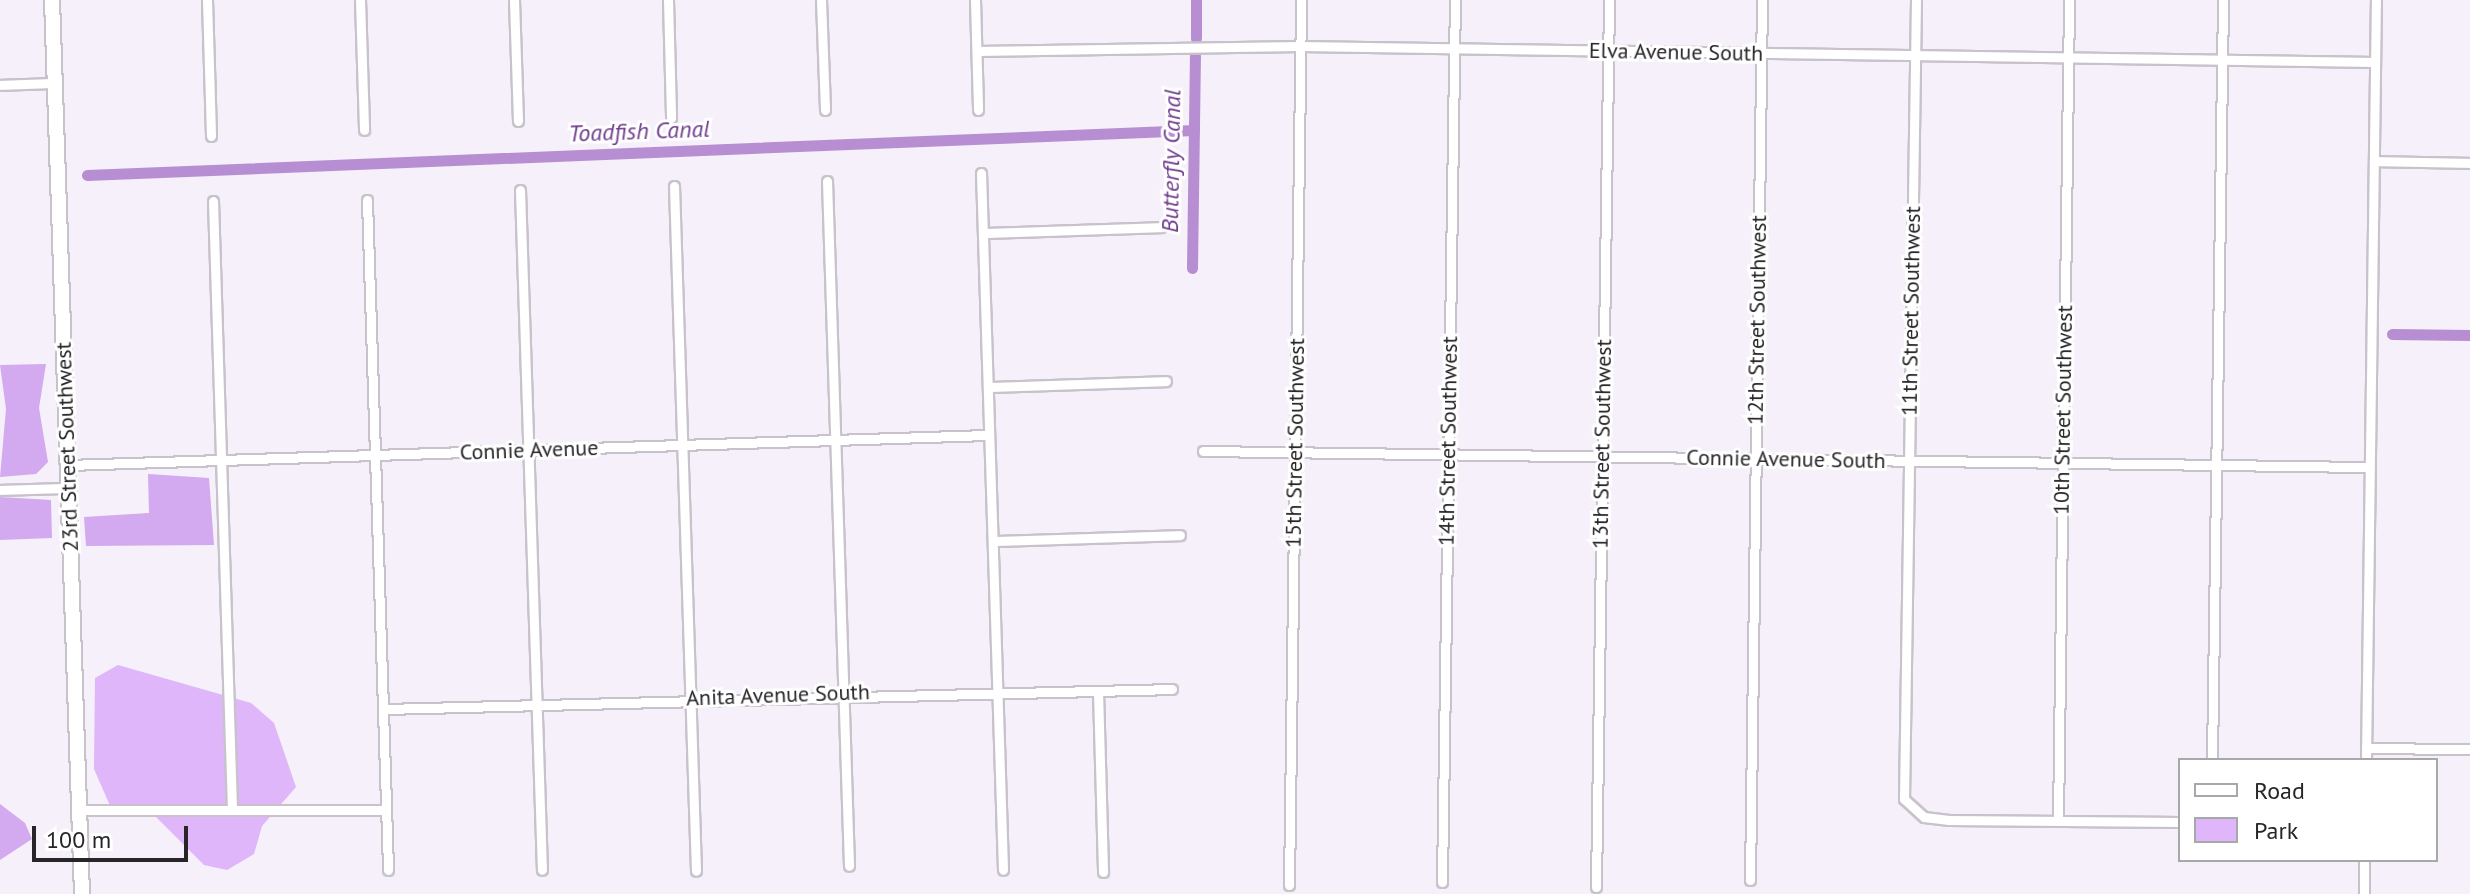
<!DOCTYPE html>
<style>
body{margin:0}
#map{position:relative;width:2470px;height:894px;overflow:hidden;background:#f5f0f9;font-family:"PT Sans",sans-serif}
div>[style]{position:absolute}
[style*='--x']{left:calc(var(--x)*1px);top:calc(var(--y)*1px);width:calc(var(--w)*1px);rotate:calc(var(--a)*1deg)}
.green>*{inset:0;background:#deb6f9}
.forest>*{inset:0;background:#d3a9ef}
.canal>*{height:11px;margin:-5.5px;padding:0 5.5px;transform-origin:5.5px;border-radius:5.5px;background:#b78ed2}
.roads{filter:drop-shadow(2px 0 #c8c3cb) drop-shadow(-2px 0 #c8c3cb) drop-shadow(0 2px #c8c3cb) drop-shadow(0 -2px #c8c3cb)}
.street>*{height:9px;margin:-4.5px;padding:0 4.5px;transform-origin:4.5px;border-radius:4.5px;background:#fff}
.secondary>*{height:14px;margin:-7px;padding:0 7px;transform-origin:7px;border-radius:7px;background:#fff}
span{translate:-50% -50%;white-space:nowrap;text-align:center;line-height:1.15;-webkit-text-stroke:6px #fff;paint-order:stroke}
.street-label{font-size:22px;color:#272528}
.water-label{font-size:24px;color:#6f3b8d;font-style:italic}
.legend{position:absolute;left:2178px;top:758px;width:260px;height:104px;box-sizing:border-box;background:#fff;border:2px solid #a9a8a9;margin:0;padding:10px 14px;list-style:none;font-size:24px;color:#272528}
.legend li{display:flex;align-items:center;gap:16px;height:40px}
.legend b{width:40px;border:2px solid #a9a8a9}
.scale{position:absolute;left:32px;top:826px;width:156px;height:36px;box-sizing:border-box;border:4px solid #272528;border-top:0;padding-left:10px;font-size:24px;line-height:28px;white-space:nowrap;color:#272528;-webkit-text-stroke:6px #fff;paint-order:stroke}
</style>
<div id="map">
<div class="green">
<div style="clip-path:polygon(118px 665px,251px 703px,274px 723px,296px 787px,262px 826px,254px 854px,227px 870px,204px 865px,155px 816px,111px 808px,94px 769px,95px 678px)"></div>
</div>
<div class="forest">
<div style="clip-path:polygon(46px 364px,39px 408px,48px 462px,36px 474px,0 477px,6px 409px,0 365px)"></div>
<div style="clip-path:polygon(148px 474px,209px 478px,214px 545px,86px 546px,84px 517px,149px 513px)"></div>
<div style="clip-path:polygon(0 497px,51px 500px,52px 538px,0 540px)"></div>
<div style="clip-path:polygon(0 804px,25px 823px,32px 839px,0 860px)"></div>
</div>
<div class="canal">
<div style="--x:1196;--y:38;--w:38;--a:-90"></div>
<div style="--x:87;--y:175;--w:1108;--a:-2.33"></div>
<div style="--x:1192;--y:268;--w:213;--a:-89.2"></div>
<div style="--x:2392;--y:334;--w:78;--a:0.7"></div>
</div>
<div class="roads">
<div class="street">
<div style="--x:207;--y:0;--w:136;--a:88.3"></div>
<div style="--x:360;--y:0;--w:130;--a:88.2"></div>
<div style="--x:514;--y:0;--w:121;--a:88.1"></div>
<div style="--x:668;--y:0;--w:118;--a:88.5"></div>
<div style="--x:821;--y:0;--w:110;--a:87.9"></div>
<div style="--x:975;--y:0;--w:110;--a:88.4"></div>
<div style="--x:1916;--y:0;--w:799;--a:90.86"></div>
<div style="--x:1904;--y:799;--w:27;--a:42"></div>
<div style="--x:1924;--y:817;--w:25;--a:7"></div>
<div style="--x:1949;--y:820;--w:231;--a:0.5"></div>
<div style="--x:977;--y:51;--w:323;--a:-0.9"></div>
<div style="--x:1300;--y:46;--w:1075;--a:0.85"></div>
<div style="--x:0;--y:85;--w:55;--a:-2.1"></div>
<div style="--x:2374;--y:161;--w:96;--a:1.2"></div>
<div style="--x:981;--y:173;--w:697;--a:88.19"></div>
<div style="--x:827;--y:181;--w:685;--a:88.16"></div>
<div style="--x:674;--y:186;--w:685;--a:88.16"></div>
<div style="--x:520;--y:190;--w:680;--a:88.15"></div>
<div style="--x:367;--y:200;--w:670;--a:88.2"></div>
<div style="--x:213;--y:201;--w:608;--a:88.21"></div>
<div style="--x:983;--y:233;--w:178;--a:-1.9"></div>
<div style="--x:988;--y:387;--w:178;--a:-1.9"></div>
<div style="--x:1203;--y:451;--w:1166;--a:0.79"></div>
<div style="--x:68;--y:465;--w:921;--a:-1.87"></div>
<div style="--x:0;--y:490;--w:68;--a:-1.7"></div>
<div style="--x:993;--y:541;--w:187;--a:-1.8"></div>
<div style="--x:1098;--y:691;--w:181;--a:88.4"></div>
<div style="--x:384;--y:709;--w:788;--a:-1.45"></div>
<div style="--x:2366;--y:748;--w:104;--a:0.6"></div>
<div style="--x:2212;--y:760;--w:760;--a:-89.17"></div>
<div style="--x:2366;--y:760;--w:760;--a:-89.25"></div>
<div style="--x:79;--y:810;--w:306;--a:0"></div>
<div style="--x:2058;--y:820;--w:820;--a:-89.23"></div>
<div style="--x:2364;--y:860;--w:34;--a:90"></div>
<div style="--x:1750;--y:880;--w:880;--a:-89.22"></div>
<div style="--x:1442;--y:882;--w:882;--a:-89.16"></div>
<div style="--x:1289;--y:885;--w:885;--a:-89.22"></div>
<div style="--x:1596;--y:887;--w:887;--a:-89.16"></div>
</div>
<div class="secondary">
<div style="--x:52;--y:0;--w:895;--a:88.08"></div>
</div>
</div>
<div class="street-label">
<span style="left:1676px;top:52px;rotate:1deg">Elva Avenue South</span>
<span style="left:1911px;top:311px;rotate:-89deg">11th Street Southwest</span>
<span style="left:1757px;top:320px;rotate:-89deg">12th Street Southwest</span>
<span style="left:2063px;top:410px;rotate:-89deg">10th Street Southwest</span>
<span style="left:1448px;top:441px;rotate:-89deg">14th Street Southwest</span>
<span style="left:1295px;top:443px;rotate:-89deg">15th Street Southwest</span>
<span style="left:1602px;top:444px;rotate:-89deg">13th Street Southwest</span>
<span style="left:67px;top:447px;rotate:-92deg">23rd Street Southwest</span>
<span style="left:529px;top:450px;rotate:-2deg">Connie Avenue</span>
<span style="left:1786px;top:459px;rotate:1deg">Connie Avenue South</span>
<span style="left:778px;top:695px;rotate:-2deg">Anita Avenue South</span>
</div>
<div class="water-label">
<span style="left:639px;top:131px;rotate:-2deg">Toadfish Canal</span>
<span style="left:1171px;top:161px;rotate:-89deg">Butterfly Canal</span>
</div>
<ul class="legend">
<li><b style="height:10px;background:#fff"></b>Road</li>
<li><b style="height:22px;background:#deb6f9"></b>Park</li>
</ul>
<div class="scale">100 m</div>
</div>
